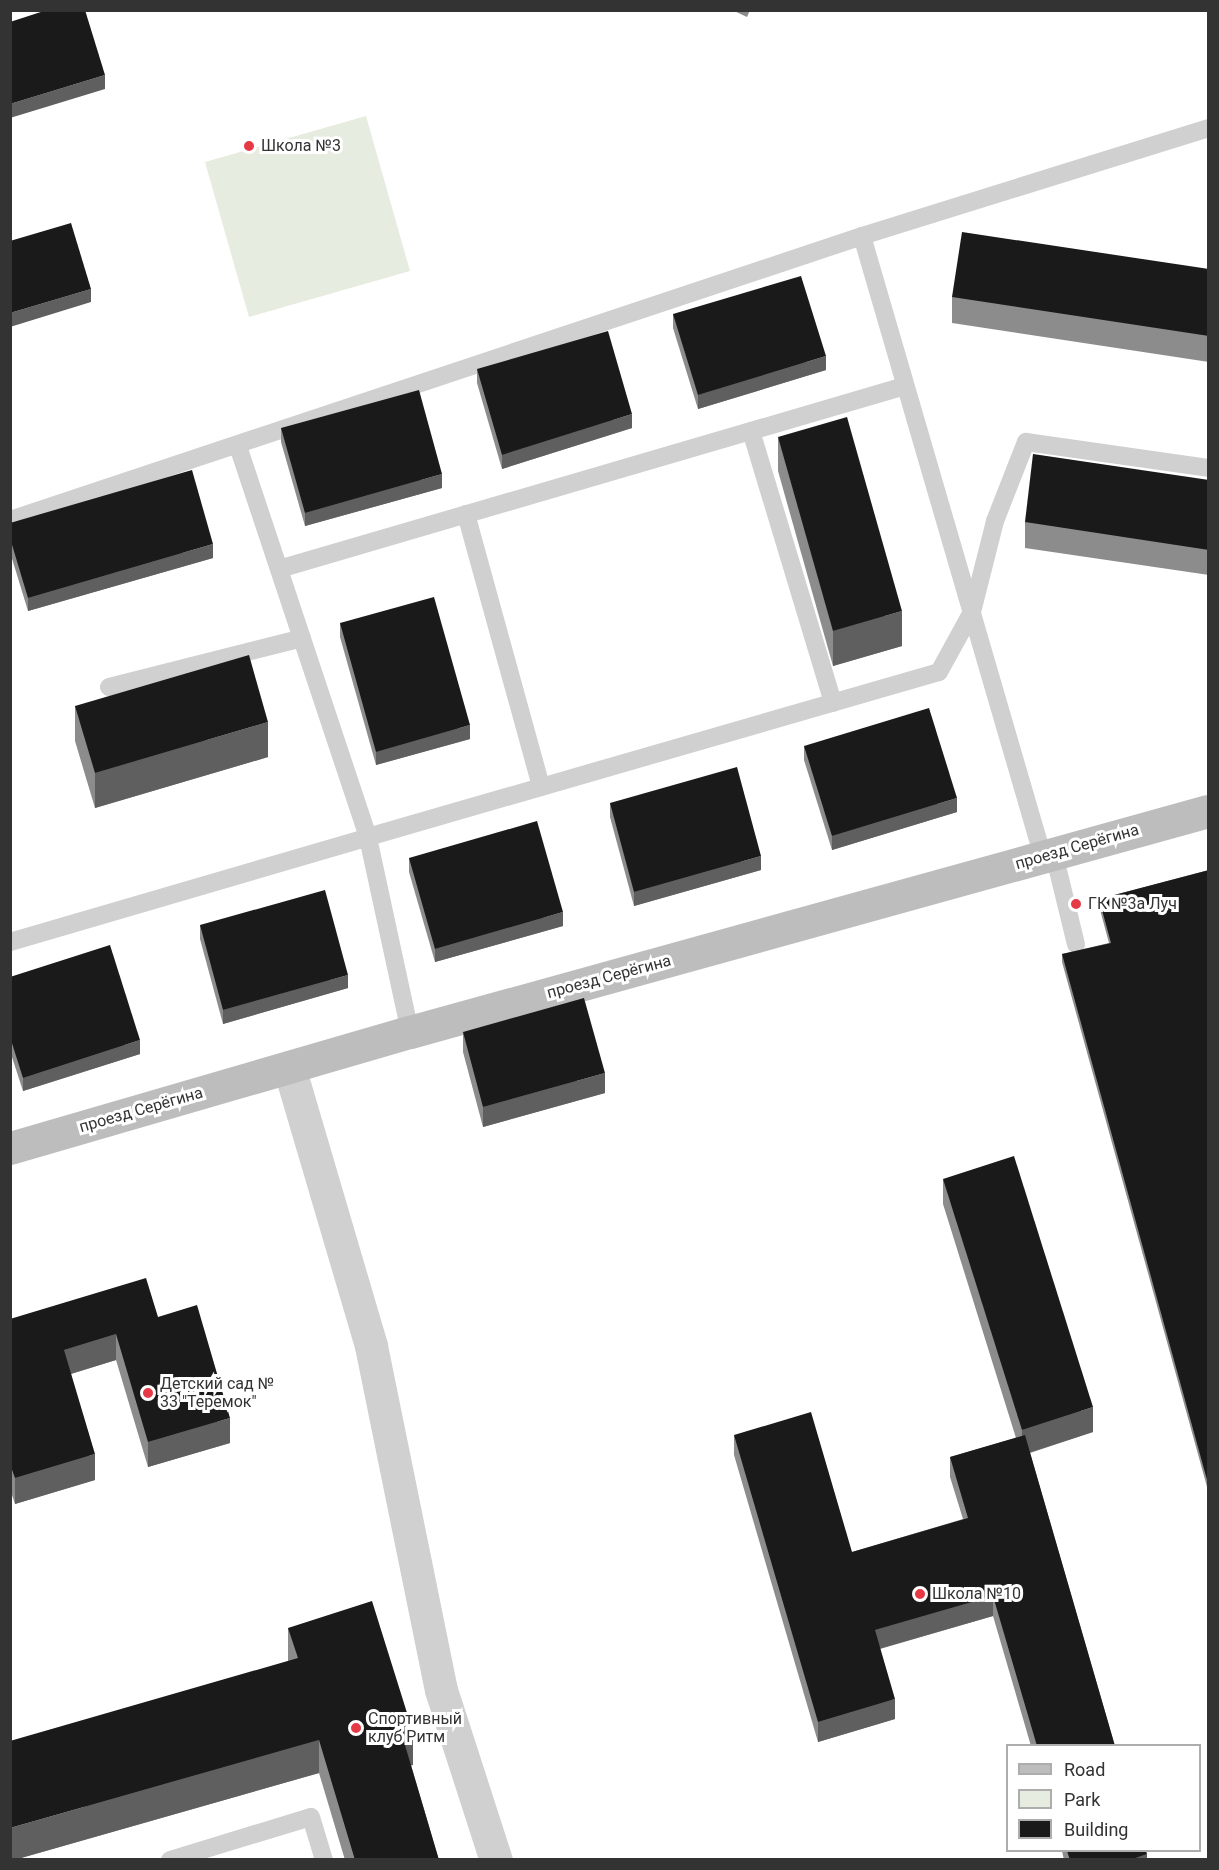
<!DOCTYPE html>
<meta charset="utf-8">
<style>
body{margin:0}
#map{position:relative;width:1219px;height:1870px;overflow:hidden;background:#fff;font-family:Roboto,sans-serif}
div>[style]{position:absolute}
[style*='--x']{left:calc(var(--x)*1px);top:calc(var(--y)*1px);width:calc(var(--w)*1px);rotate:calc(var(--a)*1deg)}
.green>*{inset:0;background:#e6ecdf}
.lane>*{height:18px;margin:-9px;padding:0 9px;transform-origin:9px;border-radius:9px;background:#d0d0d0}
.street>*{height:33px;margin:-16.5px;padding:0 16.5px;transform-origin:16.5px;border-radius:16.5px;background:#d0d0d0}
.secondary>*{height:33px;margin:-16.5px;padding:0 16.5px;transform-origin:16.5px;border-radius:16.5px;background:#bdbdbd}
.wall>*{inset:0;background:#8c8c8c}
.shaded-wall>*{inset:0;background:#5f5f5f}
.building>*{inset:0;background:#1a1a1a}
.dots>*{width:16px;height:16px;translate:-50% -50%;box-sizing:border-box;border:3px solid #fff;border-radius:50%}
span{translate:-50% -50%;white-space:nowrap;text-align:center;line-height:1.15;-webkit-text-stroke:6px #fff;paint-order:stroke}
.poi-label{font-size:16px;color:#333}
.left{translate:0 -50%;text-align:left}
.street-label{font-size:16px;color:#333}
.frame{position:absolute;inset:0;border:12px solid #333;pointer-events:none}
.legend{position:absolute;left:1006px;top:1744px;width:195px;height:108px;box-sizing:border-box;background:#fff;border:2px solid #adadad;margin:0;padding:8px 10px;list-style:none;font-size:18px;color:#333}
.legend li{display:flex;align-items:center;gap:12px;height:30px}
.legend b{width:30px;border:2px solid #adadad}
</style>
<div id="map">
<div class="green">
<div style="clip-path:polygon(366px 116px,410px 271px,249px 317px,205px 162px)"></div>
</div>
<div class="lane">
<div style="--x:862;--y:236;--w:362;--a:-17.3"></div>
<div style="--x:751;--y:431;--w:284;--a:73.2"></div>
<div style="--x:466;--y:514;--w:283;--a:74.6"></div>
<div style="--x:10;--y:520;--w:898;--a:-18.43"></div>
<div style="--x:862;--y:236;--w:647;--a:73.75"></div>
<div style="--x:279;--y:569;--w:652;--a:-16.3"></div>
<div style="--x:109;--y:687;--w:199;--a:-14.2"></div>
<div style="--x:1054;--y:854;--w:93;--a:76.3"></div>
<div style="--x:10;--y:942;--w:373;--a:-16.3"></div>
<div style="--x:368;--y:837;--w:411;--a:-108.4"></div>
<div style="--x:410;--y:1032;--w:199;--a:-102.2"></div>
<div style="--x:368;--y:837;--w:594;--a:-16.12"></div>
<div style="--x:939;--y:672;--w:68;--a:-61.2"></div>
<div style="--x:972;--y:612;--w:94;--a:-75.8"></div>
<div style="--x:995;--y:521;--w:85;--a:-68.6"></div>
<div style="--x:1026;--y:442;--w:184;--a:8.1"></div>
<div style="--x:170;--y:1860;--w:147;--a:-17"></div>
<div style="--x:311;--y:1817;--w:45;--a:73.2"></div>
</div>
<div class="street">
<div style="--x:289;--y:1067;--w:291;--a:73.6"></div>
<div style="--x:371;--y:1346;--w:351;--a:78.5"></div>
<div style="--x:441;--y:1690;--w:179;--a:72.1"></div>
</div>
<div class="secondary">
<div style="--x:10;--y:1148;--w:416;--a:-16.2"></div>
<div style="--x:410;--y:1032;--w:828;--a:-15.48"></div>
</div>
<div class="wall">
<div style="clip-path:polygon(732px 10px,750px 10px,747px 17px)"></div>
<div style="clip-path:polygon(1209px 269px,1209px 362px,952px 323px,952px 297px)"></div>
<div style="clip-path:polygon(673px 314px,826px 370px,698px 409px,673px 328px)"></div>
<div style="clip-path:polygon(477px 369px,632px 428px,502px 469px,477px 383px)"></div>
<div style="clip-path:polygon(281px 428px,442px 488px,305px 526px,281px 442px)"></div>
<div style="clip-path:polygon(778px 437px,902px 646px,833px 666px,778px 471px)"></div>
<div style="clip-path:polygon(1209px 480px,1209px 575px,1025px 548px,1025px 522px)"></div>
<div style="clip-path:polygon(10px 523px,213px 558px,28px 611px,10px 552px)"></div>
<div style="clip-path:polygon(340px 623px,470px 739px,376px 765px,340px 637px)"></div>
<div style="clip-path:polygon(75px 706px,268px 757px,95px 808px,75px 741px)"></div>
<div style="clip-path:polygon(804px 746px,957px 812px,832px 850px,804px 760px)"></div>
<div style="clip-path:polygon(610px 803px,761px 870px,634px 906px,610px 817px)"></div>
<div style="clip-path:polygon(409px 858px,563px 926px,435px 962px,409px 872px)"></div>
<div style="clip-path:polygon(1209px 870px,1209px 1494px,1062px 962px,1062px 954px,1109px 943px,1099px 906px,1099px 899px)"></div>
<div style="clip-path:polygon(200px 925px,348px 988px,223px 1024px,200px 939px)"></div>
<div style="clip-path:polygon(10px 977px,140px 1054px,23px 1091px,10px 1051px)"></div>
<div style="clip-path:polygon(463px 1032px,605px 1093px,483px 1127px,463px 1052px)"></div>
<div style="clip-path:polygon(943px 1179px,1093px 1432px,1030px 1453px,1115px 1746px,1031px 1746px,993px 1616px,880px 1649px,895px 1719px,818px 1742px,734px 1455px,734px 1435px,852px 1552px,963px 1519px,950px 1477px,950px 1457px,1016px 1438px,943px 1204px)"></div>
<div style="clip-path:polygon(158px 1317px,230px 1443px,148px 1467px,116px 1360px,71px 1374px,95px 1480px,15px 1504px,10px 1489px,10px 1319px)"></div>
<div style="clip-path:polygon(288px 1628px,413px 1765px,411px 1765px,439px 1860px,345px 1860px,319px 1773px,14px 1860px,10px 1860px,288px 1661px)"></div>
<div style="clip-path:polygon(1062px 1851px,1146px 1851px,1147px 1860px,1064px 1860px)"></div>
</div>
<div class="shaded-wall">
<div style="clip-path:polygon(105px 75px,105px 89px,10px 118px,10px 104px)"></div>
<div style="clip-path:polygon(91px 289px,91px 302px,10px 327px,10px 313px)"></div>
<div style="clip-path:polygon(826px 356px,826px 370px,698px 409px,698px 395px)"></div>
<div style="clip-path:polygon(632px 414px,632px 428px,502px 469px,502px 455px)"></div>
<div style="clip-path:polygon(442px 474px,442px 488px,305px 526px,305px 513px)"></div>
<div style="clip-path:polygon(213px 544px,213px 558px,28px 611px,28px 598px)"></div>
<div style="clip-path:polygon(902px 611px,902px 646px,833px 666px,833px 631px)"></div>
<div style="clip-path:polygon(268px 722px,268px 757px,95px 808px,95px 773px)"></div>
<div style="clip-path:polygon(470px 725px,470px 739px,376px 765px,376px 752px)"></div>
<div style="clip-path:polygon(957px 798px,957px 812px,832px 850px,832px 836px)"></div>
<div style="clip-path:polygon(761px 856px,761px 870px,634px 906px,634px 892px)"></div>
<div style="clip-path:polygon(563px 912px,563px 926px,435px 962px,435px 949px)"></div>
<div style="clip-path:polygon(348px 975px,348px 988px,223px 1024px,223px 1010px)"></div>
<div style="clip-path:polygon(140px 1040px,140px 1054px,23px 1091px,23px 1078px)"></div>
<div style="clip-path:polygon(605px 1073px,605px 1093px,483px 1127px,483px 1107px)"></div>
<div style="clip-path:polygon(116px 1334px,116px 1360px,64px 1376px,64px 1350px)"></div>
<div style="clip-path:polygon(1093px 1407px,1093px 1432px,1022px 1455px,1022px 1430px)"></div>
<div style="clip-path:polygon(230px 1418px,230px 1443px,148px 1467px,148px 1442px)"></div>
<div style="clip-path:polygon(95px 1454px,95px 1480px,15px 1504px,15px 1478px)"></div>
<div style="clip-path:polygon(993px 1596px,993px 1616px,875px 1650px,875px 1630px)"></div>
<div style="clip-path:polygon(895px 1699px,895px 1719px,818px 1742px,818px 1722px)"></div>
<div style="clip-path:polygon(413px 1732px,413px 1765px,402px 1768px,402px 1735px)"></div>
<div style="clip-path:polygon(319px 1740px,319px 1773px,14px 1860px,10px 1860px,10px 1828px)"></div>
<div style="clip-path:polygon(1147px 1854px,1147px 1860px,1130px 1860px)"></div>
</div>
<div class="building">
<div style="clip-path:polygon(47px 10px,85px 10px,105px 75px,10px 104px,10px 22px)"></div>
<div style="clip-path:polygon(71px 223px,91px 289px,10px 313px,10px 241px)"></div>
<div style="clip-path:polygon(962px 232px,1209px 269px,1209px 336px,952px 297px)"></div>
<div style="clip-path:polygon(801px 276px,826px 356px,698px 395px,673px 314px)"></div>
<div style="clip-path:polygon(608px 331px,632px 414px,502px 455px,477px 369px)"></div>
<div style="clip-path:polygon(419px 390px,442px 474px,305px 513px,281px 428px)"></div>
<div style="clip-path:polygon(847px 417px,902px 611px,833px 631px,778px 437px)"></div>
<div style="clip-path:polygon(1033px 454px,1209px 480px,1209px 550px,1025px 522px)"></div>
<div style="clip-path:polygon(192px 470px,213px 544px,28px 598px,10px 538px,10px 523px)"></div>
<div style="clip-path:polygon(434px 597px,470px 725px,376px 752px,340px 623px)"></div>
<div style="clip-path:polygon(249px 655px,268px 722px,95px 773px,75px 706px)"></div>
<div style="clip-path:polygon(929px 708px,957px 798px,832px 836px,804px 746px)"></div>
<div style="clip-path:polygon(737px 767px,761px 856px,634px 892px,610px 803px)"></div>
<div style="clip-path:polygon(537px 821px,563px 912px,435px 949px,409px 858px)"></div>
<div style="clip-path:polygon(1209px 870px,1209px 1487px,1062px 954px,1111px 943px,1099px 899px)"></div>
<div style="clip-path:polygon(325px 890px,348px 975px,223px 1010px,200px 925px)"></div>
<div style="clip-path:polygon(110px 945px,140px 1040px,23px 1078px,10px 1037px,10px 977px)"></div>
<div style="clip-path:polygon(584px 998px,605px 1073px,483px 1107px,463px 1032px)"></div>
<div style="clip-path:polygon(1014px 1156px,1093px 1407px,1022px 1430px,943px 1179px)"></div>
<div style="clip-path:polygon(146px 1278px,158px 1317px,197px 1305px,230px 1418px,148px 1442px,116px 1334px,64px 1350px,95px 1454px,15px 1478px,10px 1464px,10px 1319px)"></div>
<div style="clip-path:polygon(811px 1412px,852px 1552px,968px 1518px,950px 1457px,1025px 1435px,1115px 1746px,1037px 1746px,993px 1596px,875px 1630px,895px 1699px,818px 1722px,734px 1435px)"></div>
<div style="clip-path:polygon(372px 1601px,413px 1732px,402px 1735px,439px 1860px,355px 1860px,319px 1740px,10px 1828px,10px 1741px,298px 1658px,288px 1628px)"></div>
<div style="clip-path:polygon(1067px 1851px,1146px 1851px,1147px 1854px,1130px 1860px,1070px 1860px)"></div>
</div>
<div class="dots">
<div style="left:249px;top:146px;background:#e63946"></div>
<div style="left:1076px;top:904px;background:#e63946"></div>
<div style="left:148px;top:1393px;background:#e63946"></div>
<div style="left:920px;top:1594px;background:#e63946"></div>
<div style="left:356px;top:1728px;background:#e63946"></div>
</div>
<div class="poi-label">
<span class="left" style="left:261px;top:146px">Школа №3</span>
<span class="left" style="left:1088px;top:904px">ГК №3а Луч</span>
<span class="left" style="left:160px;top:1393px">Детский сад №<br>33 "Теремок"</span>
<span class="left" style="left:932px;top:1594px">Школа №10</span>
<span class="left" style="left:368px;top:1728px">Спортивный<br>клуб Ритм</span>
</div>
<div class="street-label">
<span style="left:1077px;top:847px;rotate:-16deg">проезд Серёгина</span>
<span style="left:609px;top:977px;rotate:-15deg">проезд Серёгина</span>
<span style="left:141px;top:1110px;rotate:-16deg">проезд Серёгина</span>
</div>
<div class="frame"></div>
<ul class="legend">
<li><b style="height:8px;background:#bdbdbd"></b>Road</li>
<li><b style="height:16px;background:#e6ecdf"></b>Park</li>
<li><b style="height:16px;background:#1a1a1a"></b>Building</li>
</ul>
</div>
